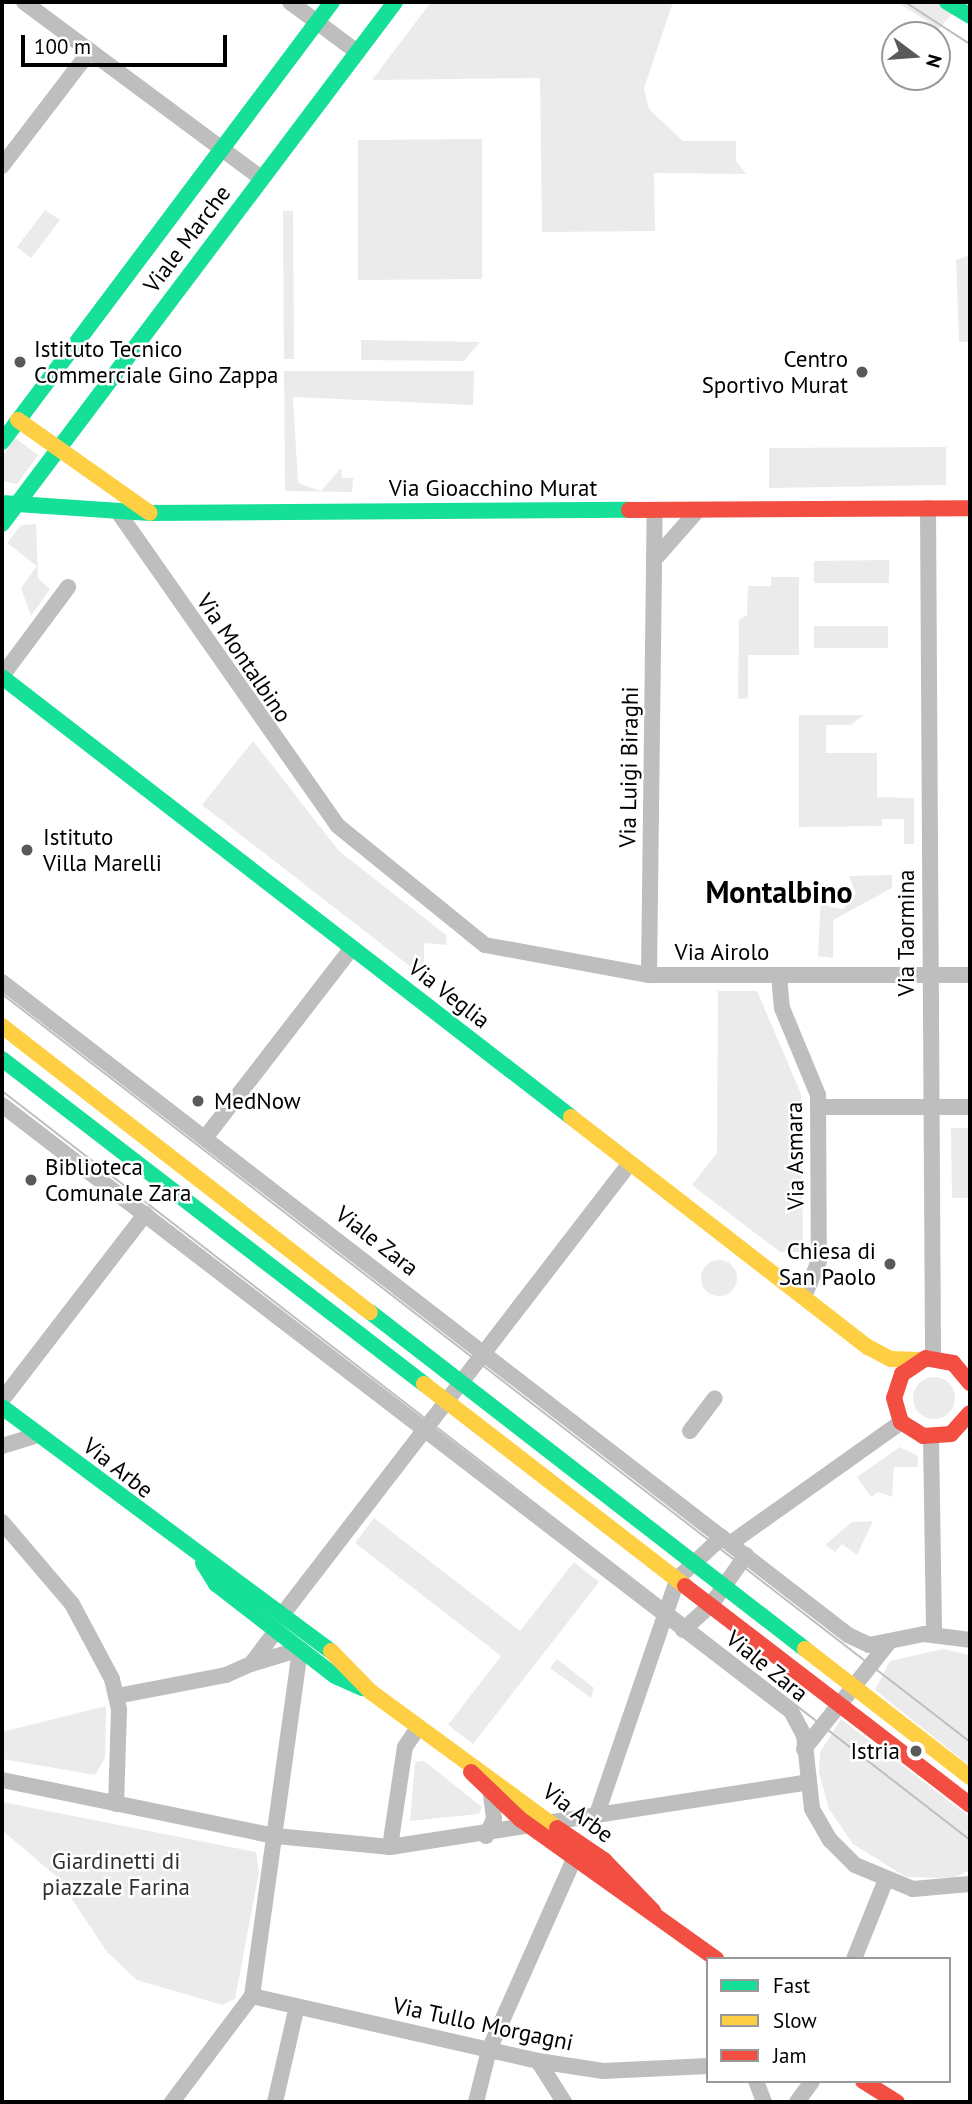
<!DOCTYPE html>
<style>
body{margin:0}
#map{position:relative;width:972px;height:2104px;overflow:hidden;background:#fff;font-family:"PT Sans",sans-serif}
div>[style]{position:absolute}
[style*='--x']{left:calc(var(--x)*1px);top:calc(var(--y)*1px);width:calc(var(--w)*1px);rotate:calc(var(--a)*1deg)}
.green>*{inset:0;background:#ebebeb}
.round{border-radius:50%}
.street>*{height:16px;margin:-8px;padding:0 8px;transform-origin:8px;border-radius:8px;background:#bebebe}
.fast>*{height:16px;margin:-8px;padding:0 8px;transform-origin:8px;border-radius:8px;background:#16e098}
.slow>*{height:16px;margin:-8px;padding:0 8px;transform-origin:8px;border-radius:8px;background:#ffcf43}
.jam>*{height:16px;margin:-8px;padding:0 8px;transform-origin:8px;border-radius:8px;background:#f24e42}
.tram>*{height:2px;margin:-1px;padding:0 1px;transform-origin:1px;border-radius:1px;background:#bebebe}
.dots>*{width:19px;height:19px;translate:-50% -50%;box-sizing:border-box;border:4px solid #fff;border-radius:50%}
span{translate:-50% -50%;white-space:nowrap;text-align:center;line-height:1.15;-webkit-text-stroke:5px #fff;paint-order:stroke}
.street-label{font-size:23px;color:#000}
.poi-label{font-size:23px;color:#000}
.left{translate:0 -50%;text-align:left}
.right{translate:-100% -50%;text-align:right}
.park-label{font-size:23px;color:#313131}
.district-label{font-size:30px;color:#000;font-weight:700}
.frame{position:absolute;inset:0;border:4px solid #000;pointer-events:none}
.legend{position:absolute;left:706px;top:1957px;width:245px;height:126px;box-sizing:border-box;background:#fff;border:2px solid #999;margin:0;padding:9px 12px;list-style:none;font-size:21px;color:#000}
.legend li{display:flex;align-items:center;gap:14px;height:35px}
.legend b{width:35px;border:2px solid #999}
.north{position:absolute;left:881px;top:21px;width:70px;height:70px;box-sizing:border-box;background:#fff;border:2px solid #999;border-radius:50%;rotate:106deg;font-size:19px;font-weight:700;line-height:28px;text-align:center;color:#000}
.north::after{content:'';display:block;margin:auto;width:24px;height:32px;background:#595959;clip-path:polygon(50% 0,100% 100%,50% 72%,0 100%)}
.scale{position:absolute;left:21px;top:35px;width:206px;height:32px;box-sizing:border-box;border:4px solid #000;border-top:0;padding-left:9px;font-size:21px;line-height:24px;white-space:nowrap;color:#000;-webkit-text-stroke:5px #fff;paint-order:stroke}
</style>
<div id="map">
<div class="green">
<div style="clip-path:polygon(431px 2px,673px 2px,644px 88px,649px 109px,683px 141px,736px 141px,736px 161px,746px 174px,654px 173px,655px 231px,542px 232px,540px 78px,372px 80px)"></div>
<div style="clip-path:polygon(897px 2px,936px 2px,953px 13px,939px 29px)"></div>
<div style="clip-path:polygon(482px 139px,482px 279px,358px 280px,358px 140px)"></div>
<div style="clip-path:polygon(45px 210px,60px 220px,31px 258px,17px 247px)"></div>
<div style="clip-path:polygon(283px 211px,293px 211px,294px 359px,284px 359px)"></div>
<div style="clip-path:polygon(970px 255px,970px 342px,959px 342px,956px 260px)"></div>
<div style="clip-path:polygon(361px 340px,480px 342px,464px 361px,361px 360px)"></div>
<div style="clip-path:polygon(284px 371px,474px 371px,473px 405px,293px 397px,298px 483px,321px 491px,341px 468px,342px 478px,353px 478px,352px 492px,285px 491px)"></div>
<div style="clip-path:polygon(15px 438px,38px 455px,17px 484px,2px 481px,2px 457px)"></div>
<div style="clip-path:polygon(946px 447px,946px 485px,769px 488px,769px 448px)"></div>
<div style="clip-path:polygon(36px 524px,38px 578px,50px 589px,31px 616px,21px 588px,37px 566px,7px 543px,21px 525px)"></div>
<div style="clip-path:polygon(889px 560px,889px 583px,814px 583px,814px 561px)"></div>
<div style="clip-path:polygon(771px 577px,799px 577px,799px 655px,748px 655px,748px 698px,738px 699px,739px 620px,747px 615px,748px 586px,771px 586px)"></div>
<div style="clip-path:polygon(814px 626px,888px 626px,888px 648px,814px 648px)"></div>
<div style="clip-path:polygon(799px 715px,864px 715px,851px 725px,826px 725px,826px 753px,877px 753px,877px 797px,914px 798px,914px 844px,904px 844px,904px 819px,882px 819px,882px 826px,799px 827px)"></div>
<div style="clip-path:polygon(253px 741px,339px 851px,446px 935px,447px 945px,424px 943px,424px 977px,202px 805px)"></div>
<div style="clip-path:polygon(892px 875px,892px 888px,833px 920px,833px 958px,818px 956px,821px 896px,830px 907px,843px 909px,856px 894px,849px 876px)"></div>
<div style="clip-path:polygon(718px 991px,757px 991px,801px 1094px,803px 1252px,780px 1252px,692px 1185px,717px 1153px)"></div>
<div style="clip-path:polygon(951px 1128px,970px 1128px,970px 1198px,952px 1198px)"></div>
<div class="round" style="left:701px;top:1260px;width:36px;height:36px"></div>
<div class="round" style="left:913px;top:1377px;width:42px;height:42px"></div>
<div style="clip-path:polygon(900px 1447px,918px 1456px,918px 1467px,894px 1467px,892px 1497px,878px 1492px,871px 1497px,857px 1477px)"></div>
<div style="clip-path:polygon(374px 1518px,520px 1631px,574px 1562px,599px 1582px,473px 1744px,448px 1725px,501px 1656px,355px 1543px)"></div>
<div style="clip-path:polygon(873px 1521px,857px 1555px,842px 1544px,835px 1552px,825px 1545px,852px 1522px)"></div>
<div style="clip-path:polygon(943px 1649px,970px 1655px,970px 1766px,875px 1690px,890px 1661px)"></div>
<div style="clip-path:polygon(557px 1659px,594px 1688px,591px 1698px,550px 1668px)"></div>
<div style="clip-path:polygon(106px 1706px,105px 1758px,95px 1775px,2px 1759px,2px 1732px)"></div>
<div style="clip-path:polygon(841px 1719px,970px 1817px,970px 1870px,954px 1878px,906px 1877px,853px 1844px,829px 1809px,819px 1773px,820px 1752px)"></div>
<div style="clip-path:polygon(424px 1761px,482px 1807px,479px 1814px,410px 1821px,415px 1762px)"></div>
<div style="clip-path:polygon(2px 1802px,256px 1852px,259px 1872px,235px 1999px,222px 2005px,137px 1980px,107px 1952px,58px 1878px,2px 1830px)"></div>
</div>
<div class="street">
<div style="--x:24;--y:2;--w:295;--a:36.6"></div>
<div style="--x:290;--y:2;--w:84;--a:36.7"></div>
<div style="--x:2;--y:166;--w:145;--a:-52.6"></div>
<div style="--x:928;--y:508;--w:850;--a:89.66"></div>
<div style="--x:118;--y:512;--w:383;--a:55"></div>
<div style="--x:338;--y:826;--w:189;--a:39"></div>
<div style="--x:485;--y:945;--w:167;--a:10.4"></div>
<div style="--x:649;--y:975;--w:321;--a:0"></div>
<div style="--x:654;--y:560;--w:67;--a:-48.7"></div>
<div style="--x:2;--y:676;--w:111;--a:-53.4"></div>
<div style="--x:649;--y:975;--w:465;--a:-89.3"></div>
<div style="--x:779;--y:975;--w:33;--a:85"></div>
<div style="--x:782;--y:1008;--w:94;--a:67.5"></div>
<div style="--x:818;--y:1095;--w:166;--a:89.7"></div>
<div style="--x:819;--y:1261;--w:39;--a:113"></div>
<div style="--x:2;--y:982;--w:1069;--a:37.66"></div>
<div style="--x:848;--y:1635;--w:23;--a:25"></div>
<div style="--x:869;--y:1645;--w:56;--a:-11.3"></div>
<div style="--x:924;--y:1634;--w:46;--a:7.4"></div>
<div style="--x:2;--y:1105;--w:995;--a:37.53"></div>
<div style="--x:791;--y:1711;--w:27;--a:62"></div>
<div style="--x:804;--y:1735;--w:74;--a:83.8"></div>
<div style="--x:812;--y:1809;--w:36;--a:60"></div>
<div style="--x:830;--y:1840;--w:35;--a:45"></div>
<div style="--x:855;--y:1865;--w:63;--a:22.5"></div>
<div style="--x:913;--y:1889;--w:57;--a:-5"></div>
<div style="--x:819;--y:1107;--w:151;--a:0"></div>
<div style="--x:205;--y:1138;--w:240;--a:-52.3"></div>
<div style="--x:2;--y:1400;--w:235;--a:-52.4"></div>
<div style="--x:690;--y:1431;--w:41;--a:-52.9"></div>
<div style="--x:931;--y:1438;--w:196;--a:89.1"></div>
<div style="--x:2;--y:1446;--w:38;--a:-17"></div>
<div style="--x:2;--y:1522;--w:108;--a:49.5"></div>
<div style="--x:72;--y:1604;--w:85;--a:61.9"></div>
<div style="--x:112;--y:1679;--w:32;--a:77"></div>
<div style="--x:119;--y:1710;--w:94;--a:91.8"></div>
<div style="--x:731;--y:1543;--w:209;--a:-35.4"></div>
<div style="--x:282;--y:1615;--w:570;--a:-52.41"></div>
<div style="--x:683;--y:1630;--w:38;--a:-42"></div>
<div style="--x:711;--y:1605;--w:61;--a:-55"></div>
<div style="--x:117;--y:1696;--w:111;--a:-10.9"></div>
<div style="--x:226;--y:1675;--w:27;--a:-24"></div>
<div style="--x:251;--y:1664;--w:41;--a:-52.9"></div>
<div style="--x:804;--y:1749;--w:138;--a:-51.5"></div>
<div style="--x:2;--y:1780;--w:280;--a:11.6"></div>
<div style="--x:276;--y:1836;--w:115;--a:5.5"></div>
<div style="--x:390;--y:1847;--w:420;--a:-8.8"></div>
<div style="--x:596;--y:1817;--w:253;--a:-71.1"></div>
<div style="--x:678;--y:1578;--w:60;--a:-43"></div>
<div style="--x:486;--y:1836;--w:19;--a:-65"></div>
<div style="--x:494;--y:1819;--w:24;--a:-97"></div>
<div style="--x:390;--y:1847;--w:101;--a:-81.5"></div>
<div style="--x:405;--y:1747;--w:23;--a:-56"></div>
<div style="--x:854;--y:1959;--w:83;--a:-68.1"></div>
<div style="--x:252;--y:1996;--w:293;--a:12.8"></div>
<div style="--x:538;--y:2061;--w:66;--a:8.7"></div>
<div style="--x:603;--y:2071;--w:105;--a:-2.7"></div>
<div style="--x:538;--y:2061;--w:49;--a:57.6"></div>
<div style="--x:756;--y:2081;--w:22;--a:69"></div>
<div style="--x:172;--y:2102;--w:133;--a:-53"></div>
<div style="--x:252;--y:1996;--w:350;--a:-82.1"></div>
<div style="--x:300;--y:1649;--w:51;--a:163"></div>
<div style="--x:275;--y:2102;--w:98;--a:-77.1"></div>
<div style="--x:476;--y:2102;--w:54;--a:-76"></div>
<div style="--x:489;--y:2050;--w:209;--a:-66"></div>
<div style="--x:797;--y:2102;--w:26;--a:-54"></div>
</div>
<div class="fast">
<div style="--x:947;--y:2;--w:27;--a:31"></div>
<div style="--x:2;--y:442;--w:550;--a:-53.13"></div>
<div style="--x:2;--y:503;--w:148;--a:3.9"></div>
<div style="--x:150;--y:513;--w:479;--a:-0.4"></div>
<div style="--x:2;--y:524;--w:653;--a:-53.02"></div>
<div style="--x:2;--y:677;--w:719;--a:37.71"></div>
<div style="--x:2;--y:1059;--w:533;--a:37.6"></div>
<div style="--x:370;--y:1312;--w:550;--a:37.77"></div>
<div style="--x:2;--y:1407;--w:410;--a:36.6"></div>
<div style="--x:203;--y:1563;--w:25;--a:58"></div>
<div style="--x:216;--y:1584;--w:150;--a:37.7"></div>
<div style="--x:335;--y:1676;--w:30;--a:24"></div>
</div>
<div class="slow">
<div style="--x:18;--y:420;--w:161;--a:35.2"></div>
<div style="--x:2;--y:1026;--w:466;--a:37.9"></div>
<div style="--x:571;--y:1117;--w:376;--a:37.8"></div>
<div style="--x:868;--y:1347;--w:26;--a:28"></div>
<div style="--x:891;--y:1359;--w:28;--a:2"></div>
<div style="--x:424;--y:1384;--w:330;--a:37.7"></div>
<div style="--x:805;--y:1649;--w:209;--a:37.8"></div>
<div style="--x:331;--y:1651;--w:57;--a:45.7"></div>
<div style="--x:371;--y:1692;--w:230;--a:36.2"></div>
</div>
<div class="jam">
<div style="--x:629;--y:510;--w:341;--a:-0.3"></div>
<div style="--x:970;--y:1383;--w:26;--a:-130"></div>
<div style="--x:953;--y:1363;--w:27;--a:-170"></div>
<div style="--x:926;--y:1358;--w:29;--a:146"></div>
<div style="--x:902;--y:1374;--w:25;--a:108"></div>
<div style="--x:894;--y:1398;--w:25;--a:74"></div>
<div style="--x:901;--y:1422;--w:26;--a:32"></div>
<div style="--x:923;--y:1436;--w:28;--a:-4"></div>
<div style="--x:951;--y:1434;--w:28;--a:-48"></div>
<div style="--x:685;--y:1586;--w:359;--a:37.5"></div>
<div style="--x:471;--y:1772;--w:68;--a:43.8"></div>
<div style="--x:520;--y:1819;--w:241;--a:35.5"></div>
<div style="--x:557;--y:1828;--w:57;--a:34.2"></div>
<div style="--x:604;--y:1860;--w:71;--a:46.1"></div>
<div style="--x:863;--y:2081;--w:40;--a:32"></div>
</div>
<div class="tram">
<div style="--x:905;--y:2;--w:77;--a:32.9"></div>
<div style="--x:2;--y:994;--w:1223;--a:37.69"></div>
<div style="--x:2;--y:1091;--w:1224;--a:37.73"></div>
</div>
<div class="dots">
<div style="left:20px;top:362px;background:#595959"></div>
<div style="left:862px;top:372px;background:#595959"></div>
<div style="left:27px;top:850px;background:#595959"></div>
<div style="left:198px;top:1101px;background:#595959"></div>
<div style="left:31px;top:1180px;background:#595959"></div>
<div style="left:890px;top:1264px;background:#595959"></div>
<div style="left:916px;top:1751px;background:#595959"></div>
</div>
<div class="street-label">
<span style="left:187px;top:239px;rotate:-53deg">Viale Marche</span>
<span style="left:493px;top:488px">Via Gioacchino Murat</span>
<span style="left:244px;top:658px;rotate:56deg">Via Montalbino</span>
<span style="left:629px;top:767px;rotate:-89deg">Via Luigi Biraghi</span>
<span style="left:906px;top:933px;rotate:-90deg">Via Taormina</span>
<span style="left:722px;top:952px">Via Airolo</span>
<span style="left:449px;top:994px;rotate:38deg">Via Veglia</span>
<span style="left:795px;top:1156px;rotate:-91deg">Via Asmara</span>
<span style="left:377px;top:1241px;rotate:38deg">Viale Zara</span>
<span style="left:118px;top:1468px;rotate:38deg">Via Arbe</span>
<span style="left:767px;top:1666px;rotate:39deg">Viale Zara</span>
<span style="left:578px;top:1813px;rotate:37deg">Via Arbe</span>
<span style="left:483px;top:2024px;rotate:12deg">Via Tullo Morgagni</span>
</div>
<div class="poi-label">
<span class="left" style="left:34px;top:362px">Istituto Tecnico<br>Commerciale Gino Zappa</span>
<span class="right" style="left:848px;top:372px">Centro<br>Sportivo Murat</span>
<span class="left" style="left:43px;top:850px">Istituto<br>Villa Marelli</span>
<span class="left" style="left:214px;top:1101px">MedNow</span>
<span class="left" style="left:45px;top:1180px">Biblioteca<br>Comunale Zara</span>
<span class="right" style="left:876px;top:1264px">Chiesa di<br>San Paolo</span>
<span class="right" style="left:900px;top:1751px">Istria</span>
</div>
<div class="park-label">
<span style="left:116px;top:1874px">Giardinetti di<br>piazzale Farina</span>
</div>
<div class="district-label">
<span style="left:779px;top:892px">Montalbino</span>
</div>
<div class="frame"></div>
<ul class="legend">
<li><b style="height:9px;background:#16e098"></b>Fast</li>
<li><b style="height:9px;background:#ffcf43"></b>Slow</li>
<li><b style="height:9px;background:#f24e42"></b>Jam</li>
</ul>
<div class="north">N</div>
<div class="scale">100 m</div>
</div>
